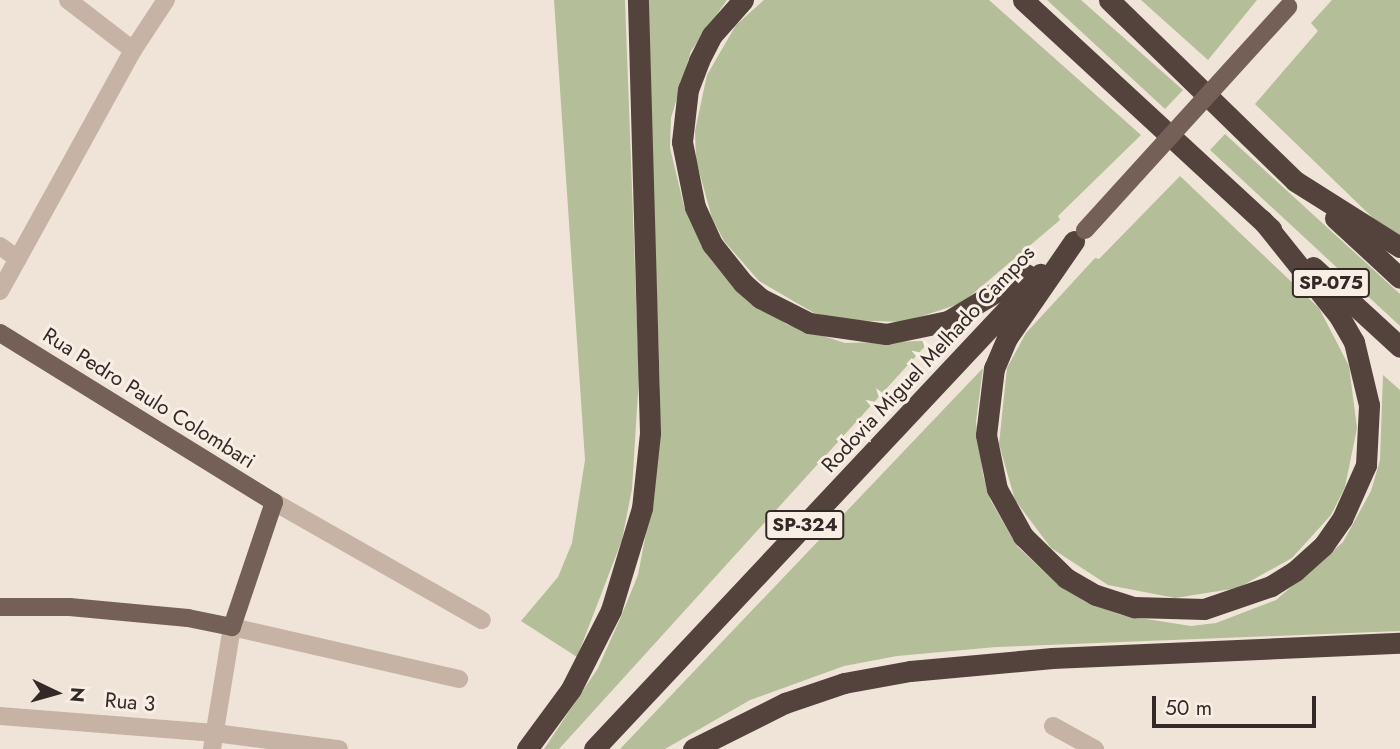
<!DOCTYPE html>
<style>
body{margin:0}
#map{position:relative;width:1400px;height:749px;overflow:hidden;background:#f0e4d8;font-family:Jost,sans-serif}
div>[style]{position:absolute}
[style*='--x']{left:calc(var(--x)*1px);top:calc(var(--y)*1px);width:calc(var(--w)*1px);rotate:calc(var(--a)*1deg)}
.green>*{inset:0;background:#b4be99}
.minor>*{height:18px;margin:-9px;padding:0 9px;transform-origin:9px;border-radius:9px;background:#c7b3a5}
.major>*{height:18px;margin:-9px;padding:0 9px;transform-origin:9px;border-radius:9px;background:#756057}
.highway>*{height:21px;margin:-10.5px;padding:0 10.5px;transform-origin:10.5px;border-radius:10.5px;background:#54433d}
.major-bridge>*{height:18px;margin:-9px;padding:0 9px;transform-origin:9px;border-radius:9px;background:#756057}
span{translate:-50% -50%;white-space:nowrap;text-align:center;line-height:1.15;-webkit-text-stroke:6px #f8eee4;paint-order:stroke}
.shield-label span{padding:2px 5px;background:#f8eee4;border:2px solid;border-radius:5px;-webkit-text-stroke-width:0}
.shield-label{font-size:19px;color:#332926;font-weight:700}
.street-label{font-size:21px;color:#332926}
.north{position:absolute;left:21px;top:658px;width:70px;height:70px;-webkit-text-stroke:5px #f8eee4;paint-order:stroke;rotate:95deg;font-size:19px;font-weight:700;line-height:28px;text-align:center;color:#332926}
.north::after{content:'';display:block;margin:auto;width:24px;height:32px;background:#332926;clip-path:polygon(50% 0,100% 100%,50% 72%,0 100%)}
.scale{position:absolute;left:1152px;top:696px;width:164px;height:32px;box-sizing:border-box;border:4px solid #332926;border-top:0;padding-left:9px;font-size:21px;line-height:24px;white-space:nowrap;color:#332926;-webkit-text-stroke:5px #f8eee4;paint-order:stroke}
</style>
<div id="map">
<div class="green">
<div style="clip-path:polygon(554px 0,625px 0,639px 377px,632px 489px,622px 540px,577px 657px,521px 621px,558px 577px,572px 543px,585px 460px)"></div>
<div style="clip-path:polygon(646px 0,727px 0,691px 51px,671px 118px,670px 148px,684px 206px,712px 261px,734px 287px,786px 324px,845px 343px,923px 341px,926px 345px,559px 749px,544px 749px,598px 668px,620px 619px,638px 575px,655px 485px,660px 386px)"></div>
<div style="clip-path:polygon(764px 0,989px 0,1141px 135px,1058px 216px,1060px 220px,962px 303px,904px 322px,843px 320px,814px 313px,759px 281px,724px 241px,712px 218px,696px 160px,695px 131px,707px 75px,736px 25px)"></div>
<div style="clip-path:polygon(1047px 0,1081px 0,1183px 90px,1165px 109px)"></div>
<div style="clip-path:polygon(1141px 0,1257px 0,1208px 60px)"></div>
<div style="clip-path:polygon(1332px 0,1400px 0,1400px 238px,1373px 218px,1255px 104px,1318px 31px,1311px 23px)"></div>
<div style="clip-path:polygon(1225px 134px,1400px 294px,1400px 326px,1210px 150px)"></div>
<div style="clip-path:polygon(1180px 176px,1319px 308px,1349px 366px,1357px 428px,1345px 487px,1331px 515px,1292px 558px,1238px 588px,1175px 598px,1108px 585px,1051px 548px,1015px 500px,999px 444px,1007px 368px,1026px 333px,1095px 258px,1099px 259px)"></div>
<div style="clip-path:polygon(983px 368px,976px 422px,983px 475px,991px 501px,1017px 546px,1057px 584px,1086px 602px,1121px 615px,1191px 626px,1216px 623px,1276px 600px,1343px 542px,1371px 491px,1380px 460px,1383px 375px,1400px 390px,1400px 631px,996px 647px,897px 656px,844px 666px,750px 700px,665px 749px,620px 749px)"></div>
</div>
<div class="minor">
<div style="--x:68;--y:0;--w:82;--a:37.6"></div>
<div style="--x:0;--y:246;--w:22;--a:36"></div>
<div style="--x:0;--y:291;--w:275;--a:-61.1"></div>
<div style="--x:133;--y:50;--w:60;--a:-56.6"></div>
<div style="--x:274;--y:502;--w:239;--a:29.6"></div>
<div style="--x:0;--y:716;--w:216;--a:4.5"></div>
<div style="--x:215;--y:733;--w:125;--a:7.4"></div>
<div style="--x:1053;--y:726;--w:48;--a:28.7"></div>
<div style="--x:212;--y:749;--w:124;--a:-80.7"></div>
<div style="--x:232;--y:627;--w:233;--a:12.9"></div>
</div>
<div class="major">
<div style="--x:0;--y:333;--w:322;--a:31.7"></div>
<div style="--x:274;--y:502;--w:132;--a:108.6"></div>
<div style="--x:232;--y:627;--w:45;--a:-168.4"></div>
<div style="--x:188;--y:618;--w:119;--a:-174.7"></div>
<div style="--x:70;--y:607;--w:70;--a:180"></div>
</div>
<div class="highway">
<div style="--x:743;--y:0;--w:47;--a:131.5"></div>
<div style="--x:712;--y:35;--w:29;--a:117"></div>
<div style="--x:699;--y:61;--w:30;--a:111"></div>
<div style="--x:688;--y:89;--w:53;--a:96.5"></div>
<div style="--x:682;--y:142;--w:66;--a:78.7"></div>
<div style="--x:695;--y:207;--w:41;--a:65.3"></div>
<div style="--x:712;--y:244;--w:50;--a:51.5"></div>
<div style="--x:743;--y:283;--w:23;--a:41"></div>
<div style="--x:760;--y:298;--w:55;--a:27"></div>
<div style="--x:809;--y:323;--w:78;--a:8.1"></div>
<div style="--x:886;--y:334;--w:63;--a:-11.8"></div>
<div style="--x:948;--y:321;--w:91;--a:-31.1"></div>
<div style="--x:1023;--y:0;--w:338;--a:42.7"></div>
<div style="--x:1109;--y:0;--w:260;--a:44.2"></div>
<div style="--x:1295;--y:181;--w:124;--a:32.2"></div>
<div style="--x:1335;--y:218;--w:88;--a:42.7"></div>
<div style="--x:1074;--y:241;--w:118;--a:124.6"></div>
<div style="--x:1007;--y:338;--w:33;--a:113"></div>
<div style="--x:994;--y:368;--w:67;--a:96.8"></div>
<div style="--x:986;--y:435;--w:55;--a:78.5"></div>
<div style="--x:997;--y:489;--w:54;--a:61"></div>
<div style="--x:1023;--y:536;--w:60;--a:44.3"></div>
<div style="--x:1066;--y:578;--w:34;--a:30"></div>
<div style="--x:1096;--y:595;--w:40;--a:18"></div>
<div style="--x:1134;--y:607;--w:70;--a:1.6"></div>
<div style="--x:1204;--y:609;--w:71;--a:-18.9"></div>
<div style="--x:1271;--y:586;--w:28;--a:-32"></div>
<div style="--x:1295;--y:571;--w:38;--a:-42"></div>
<div style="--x:1323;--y:546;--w:33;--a:-55"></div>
<div style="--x:1342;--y:519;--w:59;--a:-66"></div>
<div style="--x:1366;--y:465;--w:60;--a:-87.1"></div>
<div style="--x:1369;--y:405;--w:65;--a:-103.4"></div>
<div style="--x:1354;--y:342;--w:30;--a:-120"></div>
<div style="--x:1339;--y:316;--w:123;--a:-128.7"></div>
<div style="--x:1313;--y:267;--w:118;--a:42.6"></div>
<div style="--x:527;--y:749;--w:74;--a:-53.7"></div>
<div style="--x:571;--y:689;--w:89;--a:-63.1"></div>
<div style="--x:611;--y:610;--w:107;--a:-73.1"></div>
<div style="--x:642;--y:508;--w:75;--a:-83.9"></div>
<div style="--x:650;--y:433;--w:433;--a:-91.6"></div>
<div style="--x:594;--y:749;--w:652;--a:-46.8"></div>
<div style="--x:693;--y:749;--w:103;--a:-26.6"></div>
<div style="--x:785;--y:703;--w:62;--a:-18.7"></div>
<div style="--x:844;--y:683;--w:67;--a:-10.3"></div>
<div style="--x:910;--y:671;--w:143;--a:-5.2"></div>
<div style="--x:1052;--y:658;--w:348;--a:-2.5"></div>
</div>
<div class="major-bridge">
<div style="--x:1085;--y:230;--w:302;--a:-47.7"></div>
</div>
<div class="shield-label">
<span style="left:1331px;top:283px">SP-075</span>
<span style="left:805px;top:525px">SP-324</span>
</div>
<div class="street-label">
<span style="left:928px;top:359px;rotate:-47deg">Rodovia Miguel Melhado Campos</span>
<span style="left:149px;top:398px;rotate:32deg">Rua Pedro Paulo Colombari</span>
<span style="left:130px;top:702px;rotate:5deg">Rua 3</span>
</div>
<div class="north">N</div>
<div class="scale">50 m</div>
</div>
